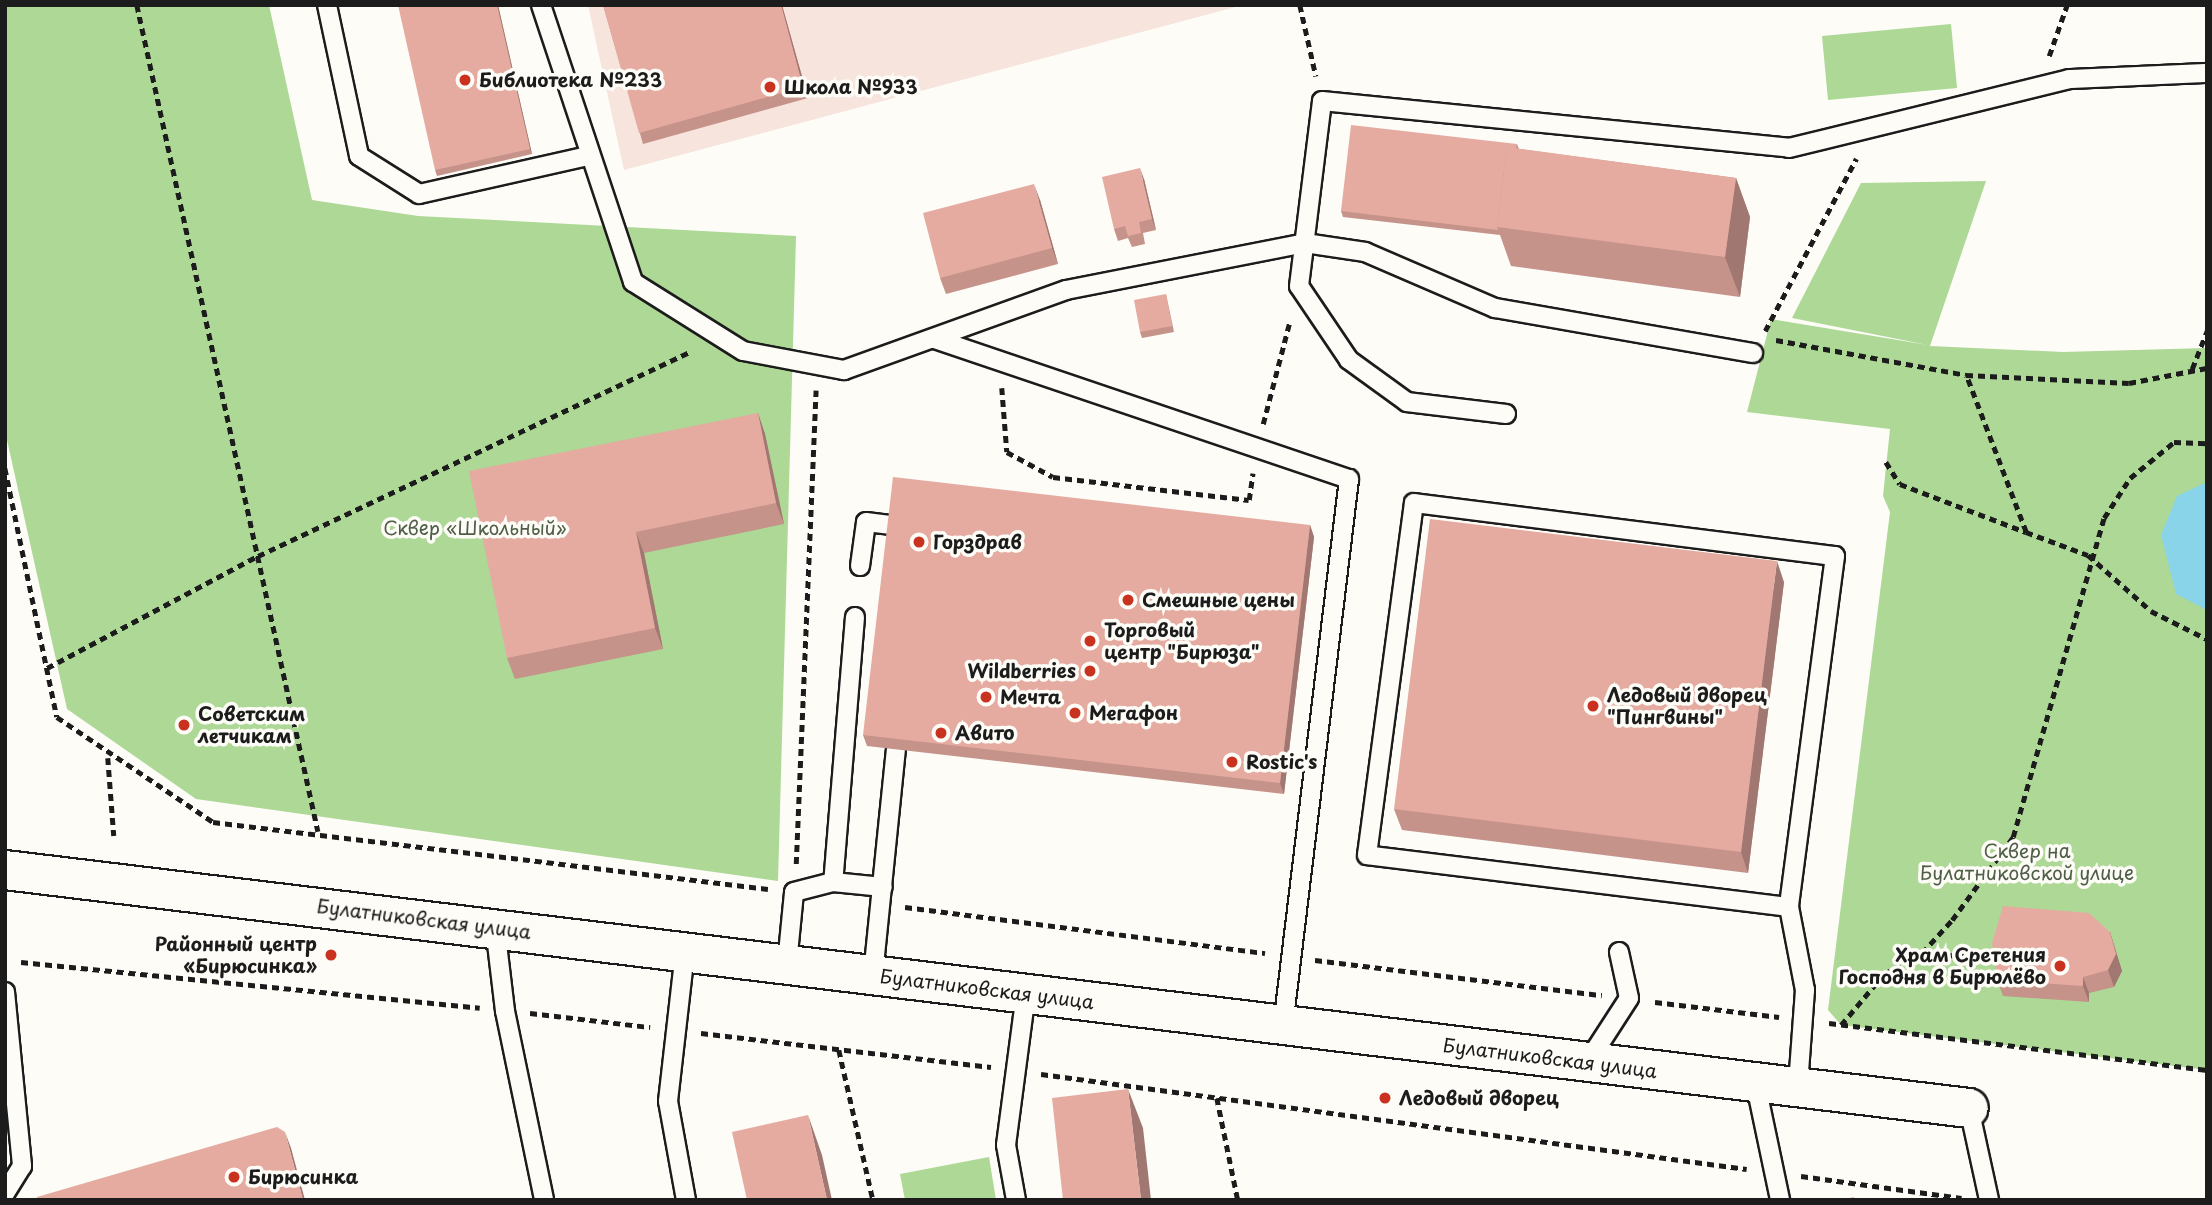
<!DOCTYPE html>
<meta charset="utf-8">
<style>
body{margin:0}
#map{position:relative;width:2212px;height:1205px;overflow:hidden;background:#fdfcf7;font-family:"Playpen Sans",sans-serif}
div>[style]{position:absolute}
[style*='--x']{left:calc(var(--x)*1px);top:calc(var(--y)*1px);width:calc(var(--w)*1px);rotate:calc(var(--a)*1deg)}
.built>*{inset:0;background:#f6e4dd}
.green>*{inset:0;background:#add896}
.water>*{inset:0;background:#8ad4ea}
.path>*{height:4.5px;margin-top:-2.25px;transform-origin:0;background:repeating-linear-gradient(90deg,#1c1c1c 0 7px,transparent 0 12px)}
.roads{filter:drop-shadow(2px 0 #1c1c1c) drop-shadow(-2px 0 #1c1c1c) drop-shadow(0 2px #1c1c1c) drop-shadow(0 -2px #1c1c1c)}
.service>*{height:18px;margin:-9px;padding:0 9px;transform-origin:9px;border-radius:9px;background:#fdfcf7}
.tertiary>*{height:38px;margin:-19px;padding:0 19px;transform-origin:19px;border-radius:19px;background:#fdfcf7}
.wall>*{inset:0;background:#c5938a}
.shaded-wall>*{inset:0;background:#a07871}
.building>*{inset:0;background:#e5aba1}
.dots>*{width:19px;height:19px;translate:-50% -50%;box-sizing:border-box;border:4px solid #fdfcf7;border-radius:50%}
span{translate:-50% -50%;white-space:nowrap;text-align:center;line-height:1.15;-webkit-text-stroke:7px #fdfcf7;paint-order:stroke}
.poi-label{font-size:19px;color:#1c1c1c;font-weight:700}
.left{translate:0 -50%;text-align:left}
.right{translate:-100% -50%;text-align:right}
.park-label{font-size:19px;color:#4f5e47}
.street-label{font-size:19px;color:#1c1c1c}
.frame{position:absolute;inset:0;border:7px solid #1c1c1c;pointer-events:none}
</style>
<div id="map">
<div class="built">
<div style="clip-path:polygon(588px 5px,1243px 5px,624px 170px)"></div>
</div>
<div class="green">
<div style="clip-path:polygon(5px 5px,269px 5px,312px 200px,418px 216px,796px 236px,778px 881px,196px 799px,67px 709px,5px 431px)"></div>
<div style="clip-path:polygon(1951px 24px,1957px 88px,1828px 100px,1822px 36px)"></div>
<div style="clip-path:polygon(1986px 181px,1930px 346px,2063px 352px,2207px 348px,2207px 1070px,1841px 1025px,1828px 1010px,1890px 512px,1883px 496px,1890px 429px,1747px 412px,1771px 319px,1928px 345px,1792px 318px,1861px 183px)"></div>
<div style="clip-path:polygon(989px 1157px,996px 1200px,905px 1200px,900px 1174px)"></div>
</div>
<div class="water">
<div style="clip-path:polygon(2207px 482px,2207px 610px,2176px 594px,2161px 535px,2177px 496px)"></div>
</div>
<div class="path">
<div style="--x:137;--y:5;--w:846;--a:77.64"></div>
<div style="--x:1300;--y:5;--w:73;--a:77.3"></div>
<div style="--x:2049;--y:56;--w:54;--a:-70.6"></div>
<div style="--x:1765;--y:331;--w:195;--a:-62.1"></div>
<div style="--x:1776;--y:340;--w:193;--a:10.4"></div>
<div style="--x:1966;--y:375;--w:163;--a:2.8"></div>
<div style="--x:2129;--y:383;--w:79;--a:-10.9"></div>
<div style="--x:2192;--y:369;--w:41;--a:-68.5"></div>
<div style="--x:1002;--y:388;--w:64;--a:85.5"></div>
<div style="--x:1007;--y:452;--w:52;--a:28.5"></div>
<div style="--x:1053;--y:477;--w:197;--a:6.7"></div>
<div style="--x:1249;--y:500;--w:27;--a:-82"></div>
<div style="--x:1263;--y:424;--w:107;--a:-75.4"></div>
<div style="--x:1886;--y:462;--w:26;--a:58"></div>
<div style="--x:1900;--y:484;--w:135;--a:20.9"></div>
<div style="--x:2026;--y:532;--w:168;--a:-110.9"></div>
<div style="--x:5;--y:468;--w:254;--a:78.2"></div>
<div style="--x:57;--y:717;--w:188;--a:33.9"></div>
<div style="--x:213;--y:822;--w:559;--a:6.88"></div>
<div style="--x:2026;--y:532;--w:66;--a:20.4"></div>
<div style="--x:2088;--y:555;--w:84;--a:41.6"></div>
<div style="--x:2151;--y:611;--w:63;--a:26.6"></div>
<div style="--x:47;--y:668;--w:239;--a:-28"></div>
<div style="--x:258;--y:556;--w:479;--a:-25.3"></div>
<div style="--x:108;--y:758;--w:78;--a:85.6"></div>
<div style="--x:796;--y:864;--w:474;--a:-87.6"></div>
<div style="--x:905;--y:907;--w:363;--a:7.3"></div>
<div style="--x:1923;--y:953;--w:75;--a:4.6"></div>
<div style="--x:1315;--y:960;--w:289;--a:7"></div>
<div style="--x:21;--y:962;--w:461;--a:5.7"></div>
<div style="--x:1655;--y:1002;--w:125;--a:6.9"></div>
<div style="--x:530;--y:1013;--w:121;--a:6.7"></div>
<div style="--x:1829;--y:1023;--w:381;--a:7.1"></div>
<div style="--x:1841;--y:1025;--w:67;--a:-49.9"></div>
<div style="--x:1884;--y:974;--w:43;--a:-28.9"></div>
<div style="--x:1922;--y:953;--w:45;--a:-47.7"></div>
<div style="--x:1952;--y:920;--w:103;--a:-53.7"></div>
<div style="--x:2013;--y:837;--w:332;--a:-74.1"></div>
<div style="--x:2104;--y:518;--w:48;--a:-57"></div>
<div style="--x:2130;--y:478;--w:57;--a:-39.3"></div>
<div style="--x:2174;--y:442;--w:33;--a:2"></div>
<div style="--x:701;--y:1033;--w:292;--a:6.7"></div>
<div style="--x:839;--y:1050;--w:154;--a:77.2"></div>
<div style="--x:1041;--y:1074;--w:712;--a:7.66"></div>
<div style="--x:1217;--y:1098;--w:104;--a:78.4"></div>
<div style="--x:1801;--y:1176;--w:162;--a:7.8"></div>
</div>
<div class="roads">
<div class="service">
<div style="--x:327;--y:5;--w:154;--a:78"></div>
<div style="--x:359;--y:156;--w:71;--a:32.3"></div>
<div style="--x:419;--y:194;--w:172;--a:-12.7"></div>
<div style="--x:541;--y:5;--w:292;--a:71.6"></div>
<div style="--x:633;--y:282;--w:130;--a:32.1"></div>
<div style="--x:743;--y:351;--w:103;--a:10.7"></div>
<div style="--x:844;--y:370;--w:236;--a:-19.8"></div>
<div style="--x:1066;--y:290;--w:244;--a:-11.1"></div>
<div style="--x:1305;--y:243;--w:61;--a:8.5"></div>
<div style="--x:1365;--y:252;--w:142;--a:23.3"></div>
<div style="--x:1495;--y:308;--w:262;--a:9.9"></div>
<div style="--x:935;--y:339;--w:437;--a:18.7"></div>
<div style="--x:1349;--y:479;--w:551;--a:96.88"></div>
<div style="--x:1506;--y:414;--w:100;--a:-173.1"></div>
<div style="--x:1407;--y:402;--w:72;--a:-144.1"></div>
<div style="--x:1349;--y:360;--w:89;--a:-124"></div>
<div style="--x:1299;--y:286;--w:186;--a:-82.9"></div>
<div style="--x:1322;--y:101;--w:469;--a:5.7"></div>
<div style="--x:1789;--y:148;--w:288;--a:-13.8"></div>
<div style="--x:2069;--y:79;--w:138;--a:-2.5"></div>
<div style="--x:860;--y:566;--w:44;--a:-82.2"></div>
<div style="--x:866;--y:522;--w:26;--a:7"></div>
<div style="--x:855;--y:617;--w:266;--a:94.7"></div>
<div style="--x:833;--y:882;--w:50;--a:5.7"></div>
<div style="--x:1789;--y:907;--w:425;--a:-173"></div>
<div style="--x:1367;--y:855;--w:355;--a:-82.4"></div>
<div style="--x:1414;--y:503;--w:424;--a:7.2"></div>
<div style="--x:1835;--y:556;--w:354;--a:97.5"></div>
<div style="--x:1789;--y:907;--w:85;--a:79.1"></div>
<div style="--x:1805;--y:990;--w:96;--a:94.2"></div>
<div style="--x:495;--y:927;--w:85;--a:83.2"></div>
<div style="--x:505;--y:1011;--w:193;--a:78.3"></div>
<div style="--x:685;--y:952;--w:150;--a:96.5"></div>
<div style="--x:668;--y:1101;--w:101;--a:79.7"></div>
<div style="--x:787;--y:964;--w:72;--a:-84.4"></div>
<div style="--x:794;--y:892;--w:40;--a:-14.4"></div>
<div style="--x:873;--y:975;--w:226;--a:-84.2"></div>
<div style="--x:5;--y:992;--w:175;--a:84.4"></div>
<div style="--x:22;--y:1166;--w:32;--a:122"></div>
<div style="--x:1587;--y:1063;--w:77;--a:-57.1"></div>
<div style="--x:1629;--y:998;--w:47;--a:-102.3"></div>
<div style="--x:1755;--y:1081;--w:122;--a:78.1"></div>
<div style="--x:1969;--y:1108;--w:94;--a:77.7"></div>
<div style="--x:1016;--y:1200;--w:56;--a:-100.3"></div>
<div style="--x:1006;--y:1145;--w:152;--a:-82.5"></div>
</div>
<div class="tertiary">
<div style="--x:5;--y:870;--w:1978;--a:6.91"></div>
</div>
</div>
<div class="wall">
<div style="clip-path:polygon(498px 5px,532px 154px,437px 176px,435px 170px)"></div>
<div style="clip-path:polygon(603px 5px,782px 5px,808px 98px,643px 144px)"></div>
<div style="clip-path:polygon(1517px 144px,1519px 149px,1736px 178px,1750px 217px,1740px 297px,1511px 266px,1500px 235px,1343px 217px,1341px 211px)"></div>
<div style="clip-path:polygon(1144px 179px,1156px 230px,1143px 233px,1145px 244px,1132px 247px,1128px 238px,1118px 241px,1114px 229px)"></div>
<div style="clip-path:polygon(1040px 200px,1058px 264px,946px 294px,940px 278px)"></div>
<div style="clip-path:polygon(1166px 294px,1174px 332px,1142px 338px,1140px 332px)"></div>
<div style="clip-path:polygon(758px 413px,765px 434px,784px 524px,644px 553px,663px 649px,515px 679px,507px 658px)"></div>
<div style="clip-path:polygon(1310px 525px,1314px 537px,1284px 794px,867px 746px,863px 735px)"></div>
<div style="clip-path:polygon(1784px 582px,1748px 873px,1402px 830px,1394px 809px)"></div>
<div style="clip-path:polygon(2110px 932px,2122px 971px,2114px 987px,2089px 993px,2089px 1002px,2003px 996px,1997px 980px)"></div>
</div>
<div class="shaded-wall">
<div style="clip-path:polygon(497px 5px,498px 5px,532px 154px,530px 149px)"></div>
<div style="clip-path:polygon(781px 5px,782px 5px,808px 98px,803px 87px)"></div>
<div style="clip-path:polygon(1140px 168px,1144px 179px,1156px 230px,1152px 219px)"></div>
<div style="clip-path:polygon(1736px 178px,1750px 217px,1740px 297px,1725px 257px)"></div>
<div style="clip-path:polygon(1034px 184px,1040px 200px,1058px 264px,1052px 248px)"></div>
<div style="clip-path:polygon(758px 413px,765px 434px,784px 524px,776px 503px)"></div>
<div style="clip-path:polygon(1310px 525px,1314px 537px,1284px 794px,1280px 783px)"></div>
<div style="clip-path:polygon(636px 532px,644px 553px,663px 649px,655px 628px)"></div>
<div style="clip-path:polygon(1777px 561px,1784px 582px,1748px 873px,1741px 852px)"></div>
<div style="clip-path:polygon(2110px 932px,2122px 971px,2114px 987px,2108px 970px)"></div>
<div style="clip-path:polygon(2083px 977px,2089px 993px,2089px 1002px,2083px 986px)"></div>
<div style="clip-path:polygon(1128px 1089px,1143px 1128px,1151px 1200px,1141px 1200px)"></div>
<div style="clip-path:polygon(808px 1115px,822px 1155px,832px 1200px,827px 1200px)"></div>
<div style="clip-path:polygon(285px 1132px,291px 1148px,305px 1200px,303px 1200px)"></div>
</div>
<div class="building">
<div style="clip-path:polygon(398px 5px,497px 5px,530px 149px,435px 170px)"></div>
<div style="clip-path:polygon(603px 5px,781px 5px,803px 87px,639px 133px)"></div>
<div style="clip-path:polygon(1351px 125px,1517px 144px,1516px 149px,1507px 147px,1497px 227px,1498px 230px,1341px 211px)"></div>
<div style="clip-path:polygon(1507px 147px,1736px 178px,1725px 257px,1497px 227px)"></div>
<div style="clip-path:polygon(1140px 168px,1152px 219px,1139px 222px,1141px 233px,1128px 236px,1125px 226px,1114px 229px,1102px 177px)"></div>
<div style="clip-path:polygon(1034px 184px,1052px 248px,940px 278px,923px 213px)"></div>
<div style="clip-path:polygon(1166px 294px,1172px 326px,1140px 332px,1134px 300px)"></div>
<div style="clip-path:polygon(758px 413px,776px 503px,636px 532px,655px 628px,507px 658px,469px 471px)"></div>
<div style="clip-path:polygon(893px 477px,1310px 525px,1280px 783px,863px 735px)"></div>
<div style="clip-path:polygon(1430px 519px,1777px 561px,1741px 852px,1394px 809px)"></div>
<div style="clip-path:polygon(2003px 906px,2089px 913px,2110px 932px,2116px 954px,2108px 970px,2083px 977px,2083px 986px,1997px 980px,1992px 943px)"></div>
<div style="clip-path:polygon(1128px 1089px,1141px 1200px,1063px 1200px,1052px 1098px)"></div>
<div style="clip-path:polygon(808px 1115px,827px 1200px,747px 1200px,732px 1132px)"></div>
<div style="clip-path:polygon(277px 1127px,285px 1132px,303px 1200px,36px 1200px,37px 1197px)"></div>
<div style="clip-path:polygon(1854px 1197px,1855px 1200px,1839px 1200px)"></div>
</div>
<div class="dots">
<div style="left:465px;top:80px;background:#c8321e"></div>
<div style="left:770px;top:87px;background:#c8321e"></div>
<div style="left:919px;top:542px;background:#c8321e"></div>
<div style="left:1128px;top:600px;background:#c8321e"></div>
<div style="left:1090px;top:641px;background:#c8321e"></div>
<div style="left:1090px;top:671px;background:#c8321e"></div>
<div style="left:986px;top:697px;background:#c8321e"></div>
<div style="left:1593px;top:706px;background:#c8321e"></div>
<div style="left:1075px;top:713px;background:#c8321e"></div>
<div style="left:184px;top:725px;background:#c8321e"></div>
<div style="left:941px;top:733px;background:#c8321e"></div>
<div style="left:1232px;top:762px;background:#c8321e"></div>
<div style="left:331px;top:955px;background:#c8321e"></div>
<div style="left:2060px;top:966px;background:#c8321e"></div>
<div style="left:1385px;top:1098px;background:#c8321e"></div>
<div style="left:234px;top:1177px;background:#c8321e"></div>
</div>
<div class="poi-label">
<span class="left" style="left:479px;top:80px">Библиотека №233</span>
<span class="left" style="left:784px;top:87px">Школа №933</span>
<span class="left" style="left:933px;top:542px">Горздрав</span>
<span class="left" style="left:1142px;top:600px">Смешные цены</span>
<span class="left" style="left:1104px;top:641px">Торговый<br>центр "Бирюза"</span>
<span class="right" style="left:1076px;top:671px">Wildberries</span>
<span class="left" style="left:1607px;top:706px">Ледовый дворец<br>"Пингвины"</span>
<span class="left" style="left:1000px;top:697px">Мечта</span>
<span class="left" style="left:1089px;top:713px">Мегафон</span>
<span class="left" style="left:198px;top:725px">Cоветским<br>летчикам</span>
<span class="left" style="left:955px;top:733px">Авито</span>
<span class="left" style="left:1246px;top:762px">Rostic's</span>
<span class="right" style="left:317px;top:955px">Районный центр<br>«Бирюсинка»</span>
<span class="right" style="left:2046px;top:966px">Храм Сретения<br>Господня в Бирюлёво</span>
<span class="left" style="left:1399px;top:1098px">Ледовый дворец</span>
<span class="left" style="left:248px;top:1177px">Бирюсинка</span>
</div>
<div class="park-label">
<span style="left:475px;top:528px">Сквер «Школьный»</span>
<span style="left:2027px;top:862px">Сквер на<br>Булатниковской улице</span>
</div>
<div class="street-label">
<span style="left:424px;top:919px;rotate:7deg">Булатниковская улица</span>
<span style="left:987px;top:989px;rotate:7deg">Булатниковская улица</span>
<span style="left:1550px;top:1058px;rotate:7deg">Булатниковская улица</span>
</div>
<div class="frame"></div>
</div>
